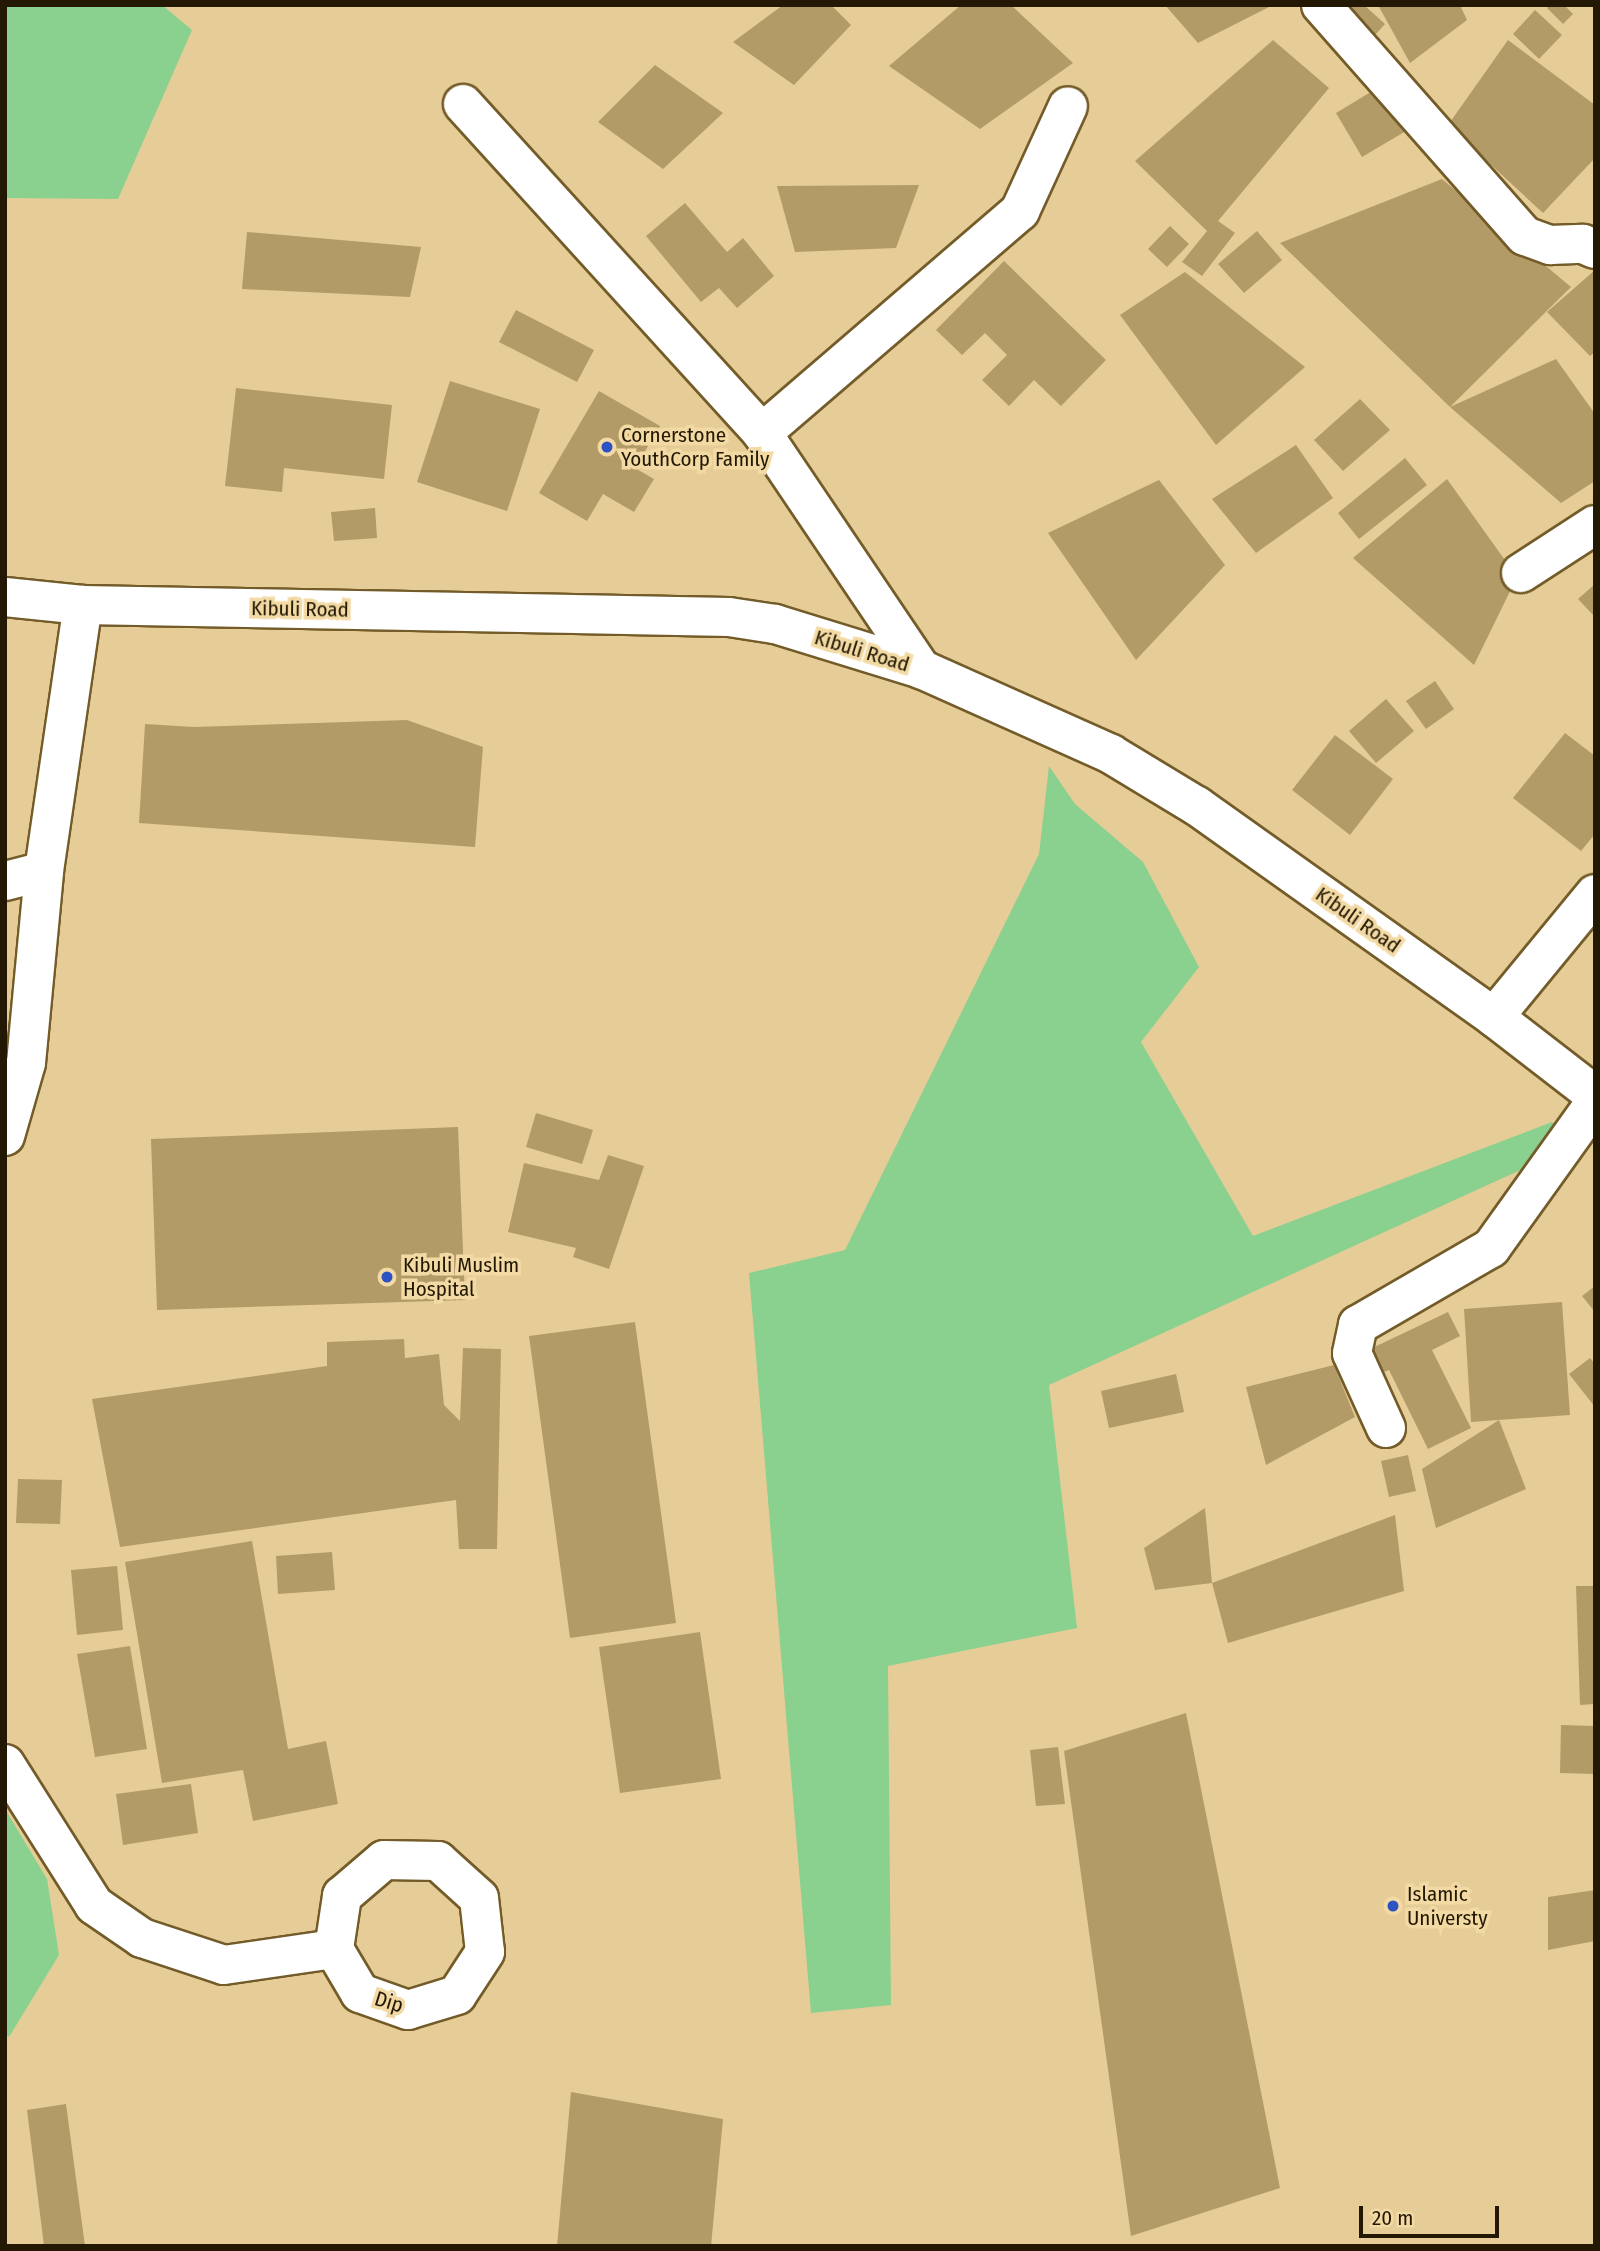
<!DOCTYPE html>
<style>
body{margin:0}
#map{position:relative;width:1600px;height:2251px;overflow:hidden;background:#e6cd97;font-family:"Fira Sans Condensed",sans-serif}
div>[style]{position:absolute}
[style*='--x']{left:calc(var(--x)*1px);top:calc(var(--y)*1px);width:calc(var(--w)*1px);rotate:calc(var(--a)*1deg)}
.green>*{inset:0;background:#8ad08e}
.building>*{inset:0;background:#b39b67}
.roads{filter:drop-shadow(2px 0 #735c29) drop-shadow(-2px 0 #735c29) drop-shadow(0 2px #735c29) drop-shadow(0 -2px #735c29)}
.minor>*{height:38px;margin:-19px;padding:0 19px;transform-origin:19px;border-radius:19px;background:#fff}
.tertiary>*{height:38px;margin:-19px;padding:0 19px;transform-origin:19px;border-radius:19px;background:#fff}
.dots>*{width:19px;height:19px;translate:-50% -50%;box-sizing:border-box;border:4px solid #f3daa4;border-radius:50%}
span{translate:-50% -50%;white-space:nowrap;text-align:center;line-height:1.15;-webkit-text-stroke:7px #f3daa4;paint-order:stroke}
.poi-label{font-size:21px;color:#221804}
.left{translate:0 -50%;text-align:left}
.street-label{font-size:21px;color:#221804}
.frame{position:absolute;inset:0;border:7px solid #221804;pointer-events:none}
.scale{position:absolute;left:1359px;top:2206px;width:140px;height:32px;box-sizing:border-box;border:4px solid #221804;border-top:0;padding-left:9px;font-size:21px;line-height:24px;white-space:nowrap;color:#221804;-webkit-text-stroke:5px #f3daa4;paint-order:stroke}
</style>
<div id="map">
<div class="green">
<div style="clip-path:polygon(5px 5px,162px 5px,192px 30px,118px 199px,5px 198px)"></div>
<div style="clip-path:polygon(1049px 766px,1075px 804px,1143px 862px,1199px 967px,1141px 1042px,1253px 1236px,1552px 1122px,1584px 1141px,1049px 1385px,1077px 1628px,888px 1666px,891px 2005px,811px 2013px,749px 1273px,845px 1250px,1039px 854px)"></div>
<div style="clip-path:polygon(5px 1809px,47px 1879px,59px 1955px,9px 2037px,5px 2034px)"></div>
</div>
<div class="building">
<div style="clip-path:polygon(783px 5px,831px 5px,851px 25px,794px 85px,733px 42px)"></div>
<div style="clip-path:polygon(961px 5px,1011px 5px,1073px 63px,980px 129px,889px 66px)"></div>
<div style="clip-path:polygon(1165px 5px,1273px 5px,1198px 43px)"></div>
<div style="clip-path:polygon(1325px 5px,1364px 5px,1385px 24px,1367px 44px)"></div>
<div style="clip-path:polygon(1378px 5px,1460px 5px,1467px 20px,1410px 63px)"></div>
<div style="clip-path:polygon(1550px 5px,1564px 5px,1573px 14px,1563px 24px,1547px 8px)"></div>
<div style="clip-path:polygon(1535px 10px,1562px 35px,1539px 59px,1513px 34px)"></div>
<div style="clip-path:polygon(1273px 40px,1329px 88px,1218px 221px,1235px 233px,1202px 276px,1182px 262px,1207px 231px,1135px 161px)"></div>
<div style="clip-path:polygon(1508px 40px,1595px 105px,1595px 158px,1543px 213px,1448px 125px)"></div>
<div style="clip-path:polygon(655px 65px,723px 113px,663px 169px,598px 122px)"></div>
<div style="clip-path:polygon(1379px 87px,1406px 131px,1362px 157px,1336px 113px)"></div>
<div style="clip-path:polygon(1442px 179px,1571px 287px,1450px 407px,1280px 243px)"></div>
<div style="clip-path:polygon(919px 185px,896px 248px,795px 252px,777px 186px)"></div>
<div style="clip-path:polygon(685px 203px,727px 252px,743px 238px,774px 276px,737px 308px,719px 288px,701px 302px,646px 236px)"></div>
<div style="clip-path:polygon(1170px 226px,1189px 244px,1167px 267px,1148px 249px)"></div>
<div style="clip-path:polygon(1257px 231px,1282px 260px,1244px 293px,1218px 264px)"></div>
<div style="clip-path:polygon(247px 232px,421px 247px,410px 297px,242px 289px)"></div>
<div style="clip-path:polygon(1004px 261px,1106px 360px,1061px 406px,1034px 380px,1009px 406px,982px 380px,1007px 355px,985px 333px,962px 355px,936px 330px)"></div>
<div style="clip-path:polygon(1595px 270px,1595px 352px,1590px 356px,1547px 312px)"></div>
<div style="clip-path:polygon(1185px 272px,1305px 367px,1216px 445px,1120px 315px)"></div>
<div style="clip-path:polygon(516px 310px,594px 350px,577px 382px,499px 342px)"></div>
<div style="clip-path:polygon(1556px 359px,1595px 414px,1595px 481px,1561px 503px,1450px 407px)"></div>
<div style="clip-path:polygon(450px 381px,540px 409px,507px 511px,417px 482px)"></div>
<div style="clip-path:polygon(236px 388px,392px 405px,384px 479px,284px 468px,282px 492px,225px 486px)"></div>
<div style="clip-path:polygon(599px 391px,660px 426px,635px 468px,654px 479px,634px 512px,603px 494px,587px 521px,539px 493px)"></div>
<div style="clip-path:polygon(1360px 399px,1390px 430px,1343px 471px,1314px 440px)"></div>
<div style="clip-path:polygon(1296px 445px,1333px 498px,1256px 553px,1212px 499px)"></div>
<div style="clip-path:polygon(1405px 458px,1427px 485px,1359px 539px,1338px 513px)"></div>
<div style="clip-path:polygon(1447px 479px,1517px 577px,1474px 665px,1353px 558px)"></div>
<div style="clip-path:polygon(1159px 480px,1225px 565px,1136px 660px,1048px 533px)"></div>
<div style="clip-path:polygon(375px 508px,377px 538px,334px 541px,331px 512px)"></div>
<div style="clip-path:polygon(1595px 584px,1595px 617px,1578px 599px)"></div>
<div style="clip-path:polygon(1435px 681px,1454px 709px,1426px 729px,1406px 701px)"></div>
<div style="clip-path:polygon(1386px 699px,1414px 731px,1376px 763px,1349px 731px)"></div>
<div style="clip-path:polygon(407px 720px,483px 747px,475px 847px,139px 823px,145px 724px,194px 727px)"></div>
<div style="clip-path:polygon(1565px 733px,1595px 756px,1595px 834px,1581px 851px,1513px 798px)"></div>
<div style="clip-path:polygon(1335px 735px,1393px 779px,1350px 835px,1292px 790px)"></div>
<div style="clip-path:polygon(536px 1113px,593px 1130px,582px 1164px,526px 1147px)"></div>
<div style="clip-path:polygon(458px 1127px,465px 1300px,157px 1310px,151px 1139px)"></div>
<div style="clip-path:polygon(608px 1155px,644px 1166px,609px 1269px,573px 1257px,576px 1248px,508px 1232px,524px 1163px,599px 1180px)"></div>
<div style="clip-path:polygon(1595px 1286px,1595px 1312px,1582px 1296px)"></div>
<div style="clip-path:polygon(1562px 1302px,1570px 1415px,1471px 1422px,1464px 1309px)"></div>
<div style="clip-path:polygon(1448px 1312px,1460px 1336px,1432px 1350px,1471px 1428px,1428px 1449px,1389px 1370px,1379px 1374px,1368px 1350px)"></div>
<div style="clip-path:polygon(635px 1322px,676px 1623px,570px 1638px,529px 1336px)"></div>
<div style="clip-path:polygon(404px 1339px,405px 1358px,439px 1354px,444px 1405px,460px 1421px,463px 1348px,501px 1349px,497px 1549px,459px 1549px,456px 1500px,120px 1547px,92px 1399px,327px 1366px,327px 1342px)"></div>
<div style="clip-path:polygon(1590px 1358px,1595px 1364px,1595px 1407px,1569px 1374px)"></div>
<div style="clip-path:polygon(1334px 1365px,1355px 1417px,1266px 1465px,1246px 1387px)"></div>
<div style="clip-path:polygon(1176px 1374px,1184px 1412px,1109px 1428px,1101px 1391px)"></div>
<div style="clip-path:polygon(1499px 1420px,1526px 1489px,1436px 1528px,1422px 1469px)"></div>
<div style="clip-path:polygon(1408px 1455px,1416px 1491px,1389px 1497px,1381px 1461px)"></div>
<div style="clip-path:polygon(18px 1479px,62px 1480px,60px 1524px,16px 1523px)"></div>
<div style="clip-path:polygon(1205px 1508px,1212px 1583px,1155px 1590px,1144px 1548px)"></div>
<div style="clip-path:polygon(1395px 1515px,1404px 1591px,1228px 1643px,1212px 1583px)"></div>
<div style="clip-path:polygon(252px 1541px,288px 1749px,326px 1741px,338px 1804px,253px 1821px,243px 1770px,162px 1783px,125px 1562px)"></div>
<div style="clip-path:polygon(332px 1552px,335px 1590px,278px 1594px,276px 1556px)"></div>
<div style="clip-path:polygon(117px 1566px,123px 1630px,77px 1635px,71px 1570px)"></div>
<div style="clip-path:polygon(1576px 1586px,1595px 1586px,1595px 1704px,1580px 1705px)"></div>
<div style="clip-path:polygon(700px 1632px,721px 1779px,620px 1793px,599px 1647px)"></div>
<div style="clip-path:polygon(130px 1646px,147px 1749px,95px 1757px,77px 1654px)"></div>
<div style="clip-path:polygon(1186px 1713px,1280px 2188px,1131px 2236px,1064px 1751px)"></div>
<div style="clip-path:polygon(1561px 1725px,1595px 1726px,1595px 1774px,1560px 1773px)"></div>
<div style="clip-path:polygon(1058px 1747px,1065px 1804px,1036px 1806px,1030px 1750px)"></div>
<div style="clip-path:polygon(191px 1784px,198px 1833px,123px 1845px,116px 1794px)"></div>
<div style="clip-path:polygon(1595px 1890px,1595px 1941px,1548px 1950px,1548px 1897px)"></div>
<div style="clip-path:polygon(571px 2092px,723px 2119px,711px 2246px,557px 2246px)"></div>
<div style="clip-path:polygon(66px 2104px,85px 2246px,44px 2246px,27px 2110px)"></div>
</div>
<div class="roads">
<div class="minor">
<div style="--x:1321;--y:5;--w:308;--a:48.6"></div>
<div style="--x:1525;--y:236;--w:27;--a:20"></div>
<div style="--x:1550;--y:245;--w:33;--a:-2"></div>
<div style="--x:1583;--y:244;--w:13;--a:23"></div>
<div style="--x:463;--y:104;--w:445;--a:47.7"></div>
<div style="--x:762;--y:433;--w:285;--a:56"></div>
<div style="--x:762;--y:433;--w:340;--a:-40.7"></div>
<div style="--x:1020;--y:211;--w:115;--a:-65.4"></div>
<div style="--x:1521;--y:573;--w:88;--a:-33"></div>
<div style="--x:5;--y:881;--w:40;--a:-14.4"></div>
<div style="--x:1494;--y:1017;--w:159;--a:-50.6"></div>
<div style="--x:5;--y:1136;--w:76;--a:-74"></div>
<div style="--x:26;--y:1063;--w:193;--a:-84.6"></div>
<div style="--x:44;--y:871;--w:269;--a:-81.7"></div>
<div style="--x:1386;--y:1428;--w:82;--a:-114.4"></div>
<div style="--x:1352;--y:1353;--w:29;--a:-78"></div>
<div style="--x:1358;--y:1325;--w:154;--a:-30.1"></div>
<div style="--x:1491;--y:1248;--w:178;--a:-54.4"></div>
<div style="--x:5;--y:1764;--w:167;--a:57.7"></div>
<div style="--x:94;--y:1905;--w:58;--a:34.5"></div>
<div style="--x:142;--y:1938;--w:86;--a:18.2"></div>
<div style="--x:224;--y:1965;--w:111;--a:-8.3"></div>
<div style="--x:384;--y:1860;--w:54;--a:1.1"></div>
<div style="--x:438;--y:1861;--w:55;--a:42.1"></div>
<div style="--x:479;--y:1898;--w:54;--a:83.7"></div>
<div style="--x:485;--y:1952;--w:51;--a:123.1"></div>
<div style="--x:457;--y:1995;--w:51;--a:163"></div>
<div style="--x:408;--y:2010;--w:51;--a:-160.5"></div>
<div style="--x:360;--y:1993;--w:51;--a:-120.6"></div>
<div style="--x:334;--y:1949;--w:54;--a:-81.4"></div>
<div style="--x:342;--y:1896;--w:55;--a:-40.6"></div>
</div>
<div class="tertiary">
<div style="--x:5;--y:597;--w:78;--a:5.9"></div>
<div style="--x:83;--y:605;--w:646;--a:1.06"></div>
<div style="--x:729;--y:617;--w:47;--a:8.7"></div>
<div style="--x:775;--y:624;--w:153;--a:17.1"></div>
<div style="--x:921;--y:669;--w:208;--a:24.1"></div>
<div style="--x:1111;--y:754;--w:100;--a:31.2"></div>
<div style="--x:1197;--y:806;--w:364;--a:35.4"></div>
<div style="--x:1494;--y:1017;--w:128;--a:37.7"></div>
</div>
</div>
<div class="dots">
<div style="left:607px;top:447px;background:#2d53c3"></div>
<div style="left:387px;top:1277px;background:#2d53c3"></div>
<div style="left:1393px;top:1906px;background:#2d53c3"></div>
</div>
<div class="poi-label">
<span class="left" style="left:621px;top:447px">Cornerstone<br>YouthCorp Family</span>
<span class="left" style="left:403px;top:1277px">Kibuli Muslim<br>Hospital</span>
<span class="left" style="left:1407px;top:1906px">Islamic<br>Universty</span>
</div>
<div class="street-label">
<span style="left:300px;top:609px;rotate:1deg">Kibuli Road</span>
<span style="left:862px;top:651px;rotate:17deg">Kibuli Road</span>
<span style="left:1358px;top:920px;rotate:35deg">Kibuli Road</span>
<span style="left:389px;top:2002px;rotate:17deg">Dip</span>
</div>
<div class="frame"></div>
<div class="scale">20 m</div>
</div>
